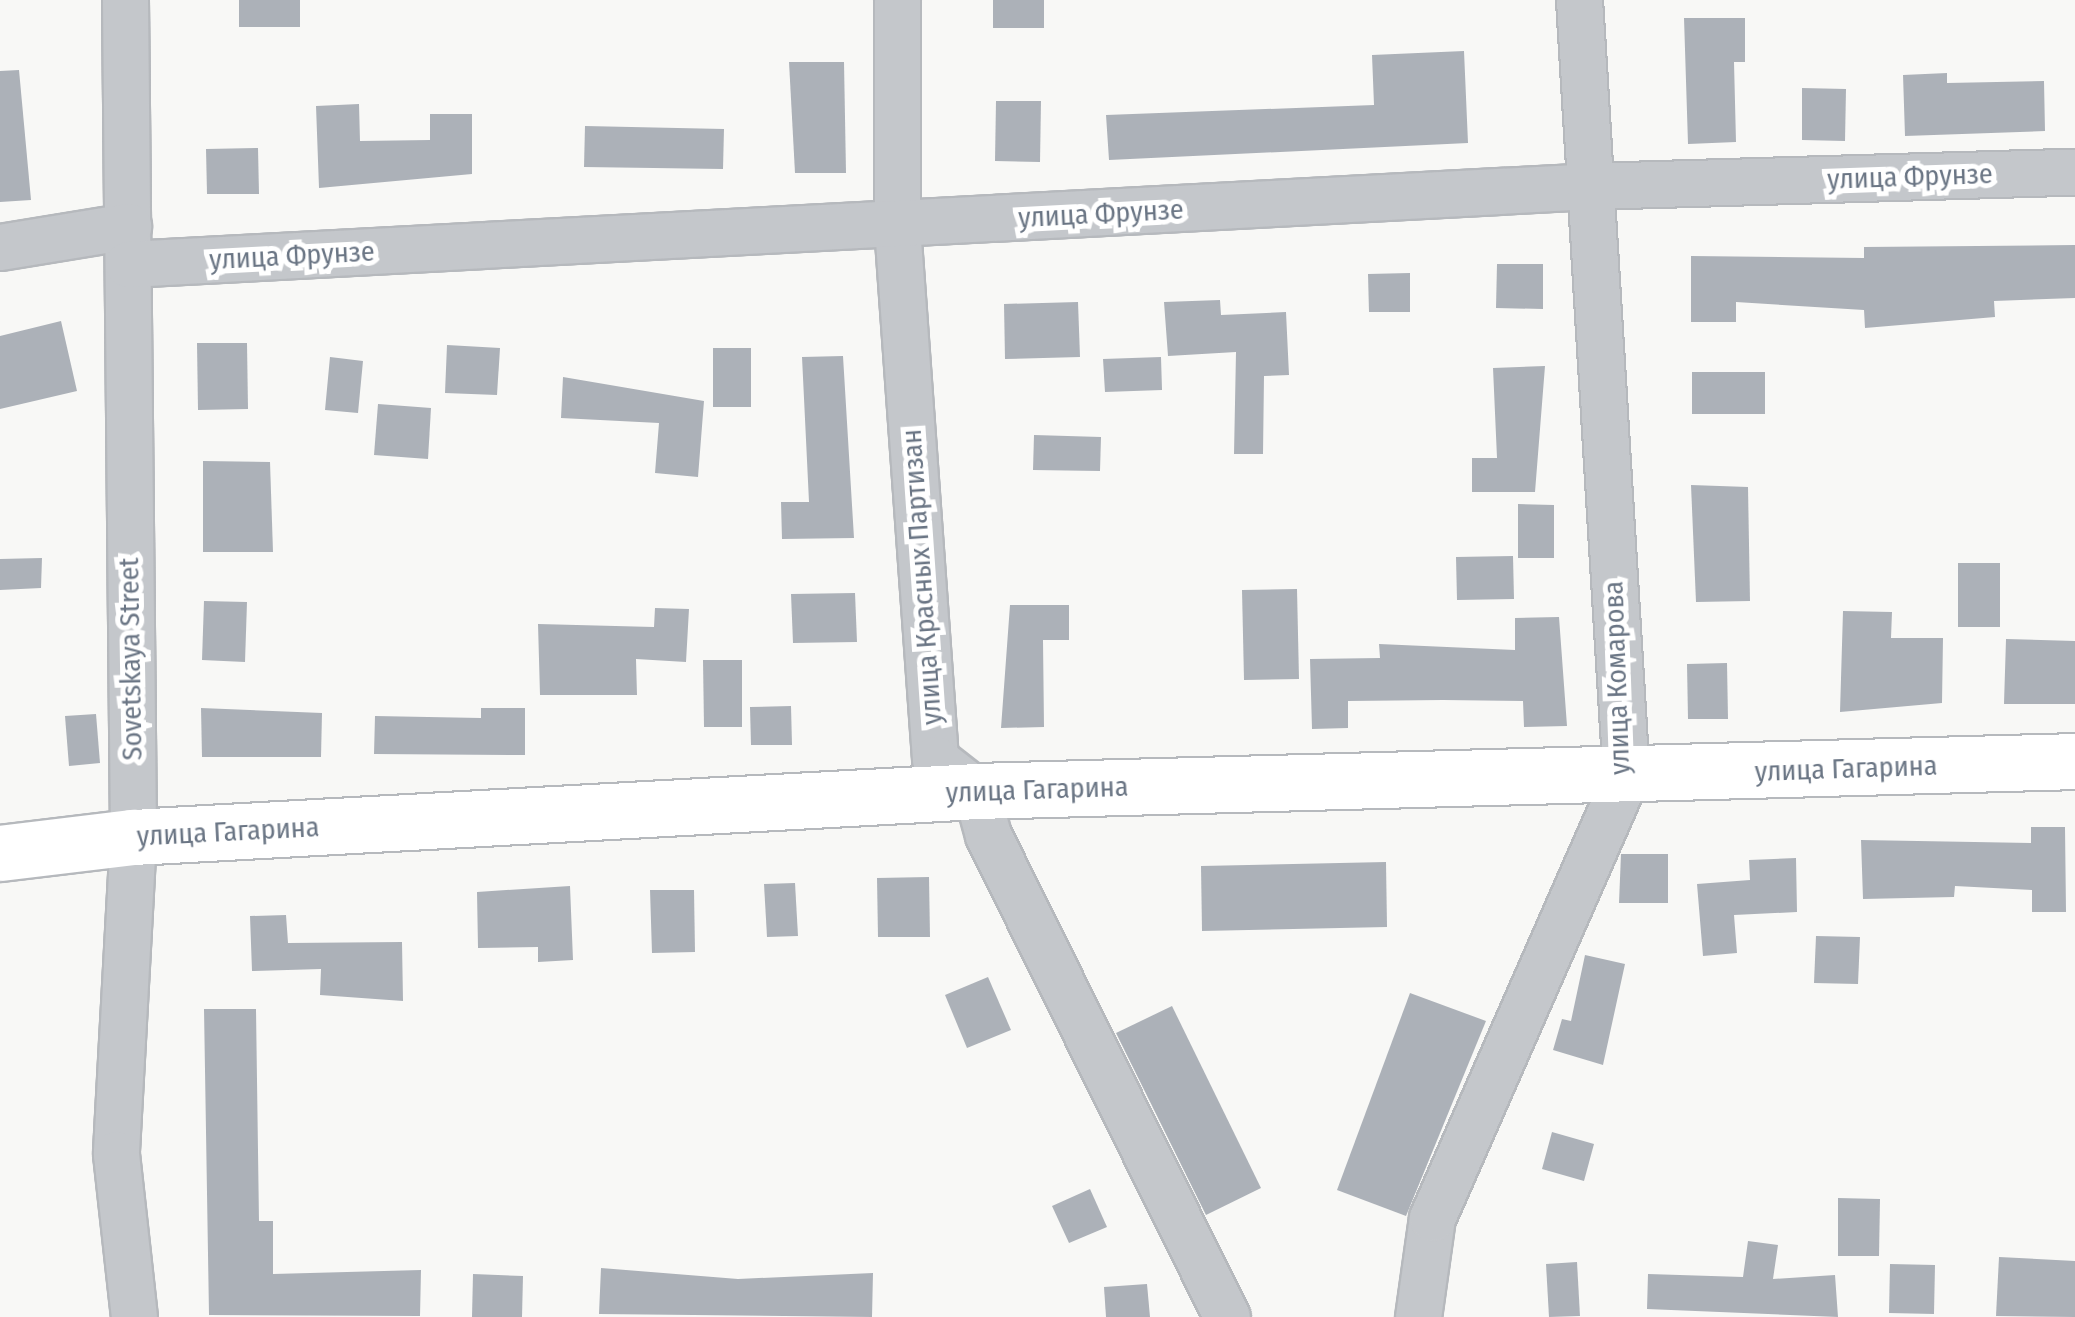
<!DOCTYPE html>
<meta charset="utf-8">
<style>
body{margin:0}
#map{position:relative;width:2075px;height:1317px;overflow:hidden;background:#f8f8f6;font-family:"Fira Sans Condensed",sans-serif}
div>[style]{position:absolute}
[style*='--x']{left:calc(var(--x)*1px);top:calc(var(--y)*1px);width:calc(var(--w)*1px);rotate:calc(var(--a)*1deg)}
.building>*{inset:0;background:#acb1b8}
.roads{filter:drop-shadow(2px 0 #b6b9bd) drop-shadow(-2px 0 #b6b9bd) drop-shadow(0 2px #b6b9bd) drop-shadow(0 -2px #b6b9bd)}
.minor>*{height:45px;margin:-22.5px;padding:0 22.5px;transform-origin:22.5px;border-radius:22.5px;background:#c4c7cb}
.major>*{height:55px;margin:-27.5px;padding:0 27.5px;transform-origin:27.5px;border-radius:27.5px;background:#fff}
span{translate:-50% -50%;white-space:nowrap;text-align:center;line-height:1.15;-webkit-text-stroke:10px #fff;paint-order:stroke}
.street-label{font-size:28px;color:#6a7584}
</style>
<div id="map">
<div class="building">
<div style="clip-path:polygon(239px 0,300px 0,300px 27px,239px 27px)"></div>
<div style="clip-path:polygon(993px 0,1044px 0,1044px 28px,993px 28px)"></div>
<div style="clip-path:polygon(1684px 18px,1745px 18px,1745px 62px,1734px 62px,1736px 142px,1688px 144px)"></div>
<div style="clip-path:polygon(1464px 51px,1468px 143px,1109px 160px,1106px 115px,1374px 105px,1372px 55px)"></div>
<div style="clip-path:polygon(789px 62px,844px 62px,846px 173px,795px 173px)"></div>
<div style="clip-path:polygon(19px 70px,31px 200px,0 202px,0 71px)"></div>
<div style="clip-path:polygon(1947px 73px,1947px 83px,2044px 81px,2045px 131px,1905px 136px,1903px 75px)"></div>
<div style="clip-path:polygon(1802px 88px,1846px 89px,1845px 141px,1802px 140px)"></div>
<div style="clip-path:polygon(996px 101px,1041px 101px,1040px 162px,995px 161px)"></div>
<div style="clip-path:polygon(359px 104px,360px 141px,430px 140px,430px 114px,472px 114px,472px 174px,319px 188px,316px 106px)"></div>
<div style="clip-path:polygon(585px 126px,724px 129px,723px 169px,584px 167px)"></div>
<div style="clip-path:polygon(258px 148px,259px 194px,207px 194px,206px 149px)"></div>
<div style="clip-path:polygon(2075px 245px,2075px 298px,1994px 301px,1995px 317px,1865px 328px,1864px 310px,1736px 302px,1736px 322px,1691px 322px,1691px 256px,1864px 258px,1864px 247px)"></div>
<div style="clip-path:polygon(1497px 264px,1543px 264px,1543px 309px,1496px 308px)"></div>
<div style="clip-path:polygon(1410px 273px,1410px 312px,1369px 312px,1368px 274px)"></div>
<div style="clip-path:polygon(1220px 300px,1221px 315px,1286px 312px,1289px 375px,1264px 376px,1263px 454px,1234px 454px,1236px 352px,1168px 356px,1164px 302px)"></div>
<div style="clip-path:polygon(1078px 302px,1080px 357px,1005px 359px,1004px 304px)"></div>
<div style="clip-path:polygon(61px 321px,77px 391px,0 409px,0 336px)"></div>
<div style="clip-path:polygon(197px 343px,247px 343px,248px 409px,198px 410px)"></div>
<div style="clip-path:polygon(447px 345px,500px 348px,497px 395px,445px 393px)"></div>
<div style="clip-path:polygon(713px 348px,751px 348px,751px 407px,713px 407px)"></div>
<div style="clip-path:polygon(843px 356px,854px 538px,782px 539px,781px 502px,809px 502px,802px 357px)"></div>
<div style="clip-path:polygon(330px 357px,363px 361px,358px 413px,325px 410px)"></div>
<div style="clip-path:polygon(1161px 357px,1162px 390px,1105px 392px,1103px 359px)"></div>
<div style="clip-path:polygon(1545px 366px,1535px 492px,1472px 492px,1472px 458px,1497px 458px,1493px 368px)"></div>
<div style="clip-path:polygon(1692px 372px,1765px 372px,1765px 414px,1692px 414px)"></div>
<div style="clip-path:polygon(563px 377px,704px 401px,698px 477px,655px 473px,659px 423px,561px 418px)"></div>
<div style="clip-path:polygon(378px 404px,431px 408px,428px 459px,374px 455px)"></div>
<div style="clip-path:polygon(1034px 435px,1101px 437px,1100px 471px,1033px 470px)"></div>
<div style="clip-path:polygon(203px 461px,270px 462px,273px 552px,203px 552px)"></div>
<div style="clip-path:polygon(1691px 485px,1748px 487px,1750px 601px,1696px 602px)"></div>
<div style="clip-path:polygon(1518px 504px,1554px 505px,1554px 558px,1518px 558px)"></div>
<div style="clip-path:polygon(1513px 556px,1514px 599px,1457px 600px,1456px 557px)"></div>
<div style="clip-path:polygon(42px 558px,41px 588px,0 590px,0 559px)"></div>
<div style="clip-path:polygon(1958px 563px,2000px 563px,2000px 627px,1958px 627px)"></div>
<div style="clip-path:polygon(1297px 589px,1299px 679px,1244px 680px,1242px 590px)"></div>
<div style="clip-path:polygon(855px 593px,857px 642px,793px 643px,791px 594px)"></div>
<div style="clip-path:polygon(204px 601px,247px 602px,245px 662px,202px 660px)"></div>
<div style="clip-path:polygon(1010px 605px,1069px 605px,1069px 640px,1043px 640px,1044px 727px,1001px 728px)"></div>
<div style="clip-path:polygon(655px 608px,689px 609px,686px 662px,636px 659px,637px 695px,540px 695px,538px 624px,654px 627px)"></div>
<div style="clip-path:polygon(1843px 611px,1892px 612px,1891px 638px,1943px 638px,1942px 703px,1840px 712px)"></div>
<div style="clip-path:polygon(1559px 617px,1567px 726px,1524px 727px,1523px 701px,1443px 700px,1348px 701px,1348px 728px,1312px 729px,1310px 659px,1380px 658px,1379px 644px,1515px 650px,1515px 618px)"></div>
<div style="clip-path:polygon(2006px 639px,2075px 641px,2075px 704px,2004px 704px)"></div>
<div style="clip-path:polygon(703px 660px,742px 660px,742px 727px,704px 727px)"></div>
<div style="clip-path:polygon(1727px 663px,1728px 719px,1688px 719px,1687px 664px)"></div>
<div style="clip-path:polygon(791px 706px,792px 745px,751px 745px,750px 707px)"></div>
<div style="clip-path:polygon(201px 708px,322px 713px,321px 757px,202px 757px)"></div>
<div style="clip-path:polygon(481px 708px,525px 708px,525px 755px,374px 754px,375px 716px,481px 718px)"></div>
<div style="clip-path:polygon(96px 714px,100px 763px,69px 766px,65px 716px)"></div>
<div style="clip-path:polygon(2031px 827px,2065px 827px,2066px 912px,2032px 912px,2032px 890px,1955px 886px,1954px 897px,1863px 899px,1861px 840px,2031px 843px)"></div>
<div style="clip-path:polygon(1621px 854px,1668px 854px,1668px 903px,1619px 903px)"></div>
<div style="clip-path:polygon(1796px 858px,1797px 912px,1734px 915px,1737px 953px,1703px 956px,1697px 884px,1750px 880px,1749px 860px)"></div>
<div style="clip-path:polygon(1386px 862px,1387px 927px,1202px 931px,1201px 866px)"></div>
<div style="clip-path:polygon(929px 877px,930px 937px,878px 937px,877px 878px)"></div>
<div style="clip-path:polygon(795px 883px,798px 936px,767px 937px,764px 884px)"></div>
<div style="clip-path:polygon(570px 886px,573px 960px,538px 962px,538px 947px,478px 948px,477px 892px)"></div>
<div style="clip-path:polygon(650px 890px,694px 890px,695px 952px,652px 953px)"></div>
<div style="clip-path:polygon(286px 915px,288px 943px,402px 942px,403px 1001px,320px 995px,321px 969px,252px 971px,250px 916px)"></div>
<div style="clip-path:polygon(1816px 936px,1860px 937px,1858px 984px,1814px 983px)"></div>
<div style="clip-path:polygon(1585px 955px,1625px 964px,1603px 1065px,1553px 1050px,1562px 1019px,1571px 1021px)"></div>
<div style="clip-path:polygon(988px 977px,1011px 1030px,967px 1048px,945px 995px)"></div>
<div style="clip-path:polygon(1410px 993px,1486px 1021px,1406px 1216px,1337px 1190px)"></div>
<div style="clip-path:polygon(1172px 1006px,1261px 1188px,1206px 1215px,1116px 1033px)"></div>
<div style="clip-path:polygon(204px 1009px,256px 1009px,259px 1221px,273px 1221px,273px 1274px,421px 1270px,420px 1316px,209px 1315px)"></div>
<div style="clip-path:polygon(1552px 1132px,1594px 1144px,1584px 1181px,1542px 1169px)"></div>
<div style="clip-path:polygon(1090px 1189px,1107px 1227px,1069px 1243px,1052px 1206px)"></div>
<div style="clip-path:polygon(1838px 1198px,1880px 1199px,1879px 1256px,1838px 1256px)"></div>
<div style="clip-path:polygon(1748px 1241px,1778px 1245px,1773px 1279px,1835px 1275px,1838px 1317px,1647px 1309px,1648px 1274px,1743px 1277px)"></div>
<div style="clip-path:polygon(1999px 1257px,2075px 1261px,2075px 1317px,1996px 1316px)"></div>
<div style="clip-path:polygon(1577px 1262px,1580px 1316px,1549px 1317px,1546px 1264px)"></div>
<div style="clip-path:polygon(1890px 1264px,1935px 1265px,1934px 1314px,1889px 1313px)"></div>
<div style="clip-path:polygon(601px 1268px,738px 1279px,873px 1273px,872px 1317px,599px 1314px)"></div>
<div style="clip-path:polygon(473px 1274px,523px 1276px,522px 1317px,472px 1317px)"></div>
<div style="clip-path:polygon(1147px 1284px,1150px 1317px,1106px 1317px,1104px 1287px)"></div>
</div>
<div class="roads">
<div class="minor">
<div style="--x:125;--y:0;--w:837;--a:89.45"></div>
<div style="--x:133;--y:837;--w:317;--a:93.1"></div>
<div style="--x:116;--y:1154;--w:164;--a:83.7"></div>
<div style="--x:897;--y:0;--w:226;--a:90"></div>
<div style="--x:897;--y:226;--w:534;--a:85.92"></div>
<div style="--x:935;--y:759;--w:52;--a:38"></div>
<div style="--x:976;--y:791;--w:46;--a:74.7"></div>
<div style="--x:988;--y:835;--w:538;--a:63.63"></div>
<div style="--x:0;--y:247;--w:130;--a:-9.3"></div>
<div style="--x:128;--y:264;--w:1464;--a:-3.05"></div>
<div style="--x:1590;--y:186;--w:485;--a:-1.7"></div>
<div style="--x:1418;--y:1317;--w:100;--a:-82"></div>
<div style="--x:1432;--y:1218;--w:482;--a:-66.3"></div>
<div style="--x:1626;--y:777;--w:778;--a:-93.46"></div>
</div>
<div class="major">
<div style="--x:0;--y:853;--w:134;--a:-6.9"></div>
<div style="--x:133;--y:837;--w:844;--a:-3.12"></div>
<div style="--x:976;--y:791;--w:1099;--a:-1.56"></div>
</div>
</div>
<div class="street-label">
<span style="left:1910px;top:177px;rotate:-2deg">улица Фрунзе</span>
<span style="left:1101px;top:214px;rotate:-3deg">улица Фрунзе</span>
<span style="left:292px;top:256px;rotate:-3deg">улица Фрунзе</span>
<span style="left:922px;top:577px;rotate:-94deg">улица Красных Партизан</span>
<span style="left:131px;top:659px;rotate:-91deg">Sovetskaya Street</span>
<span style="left:1617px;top:678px;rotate:-92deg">улица Комарова</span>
<span style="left:1846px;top:769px;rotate:-2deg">улица Гагарина</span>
<span style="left:1037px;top:790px;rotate:-2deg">улица Гагарина</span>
<span style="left:228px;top:832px;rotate:-3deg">улица Гагарина</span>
</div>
</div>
